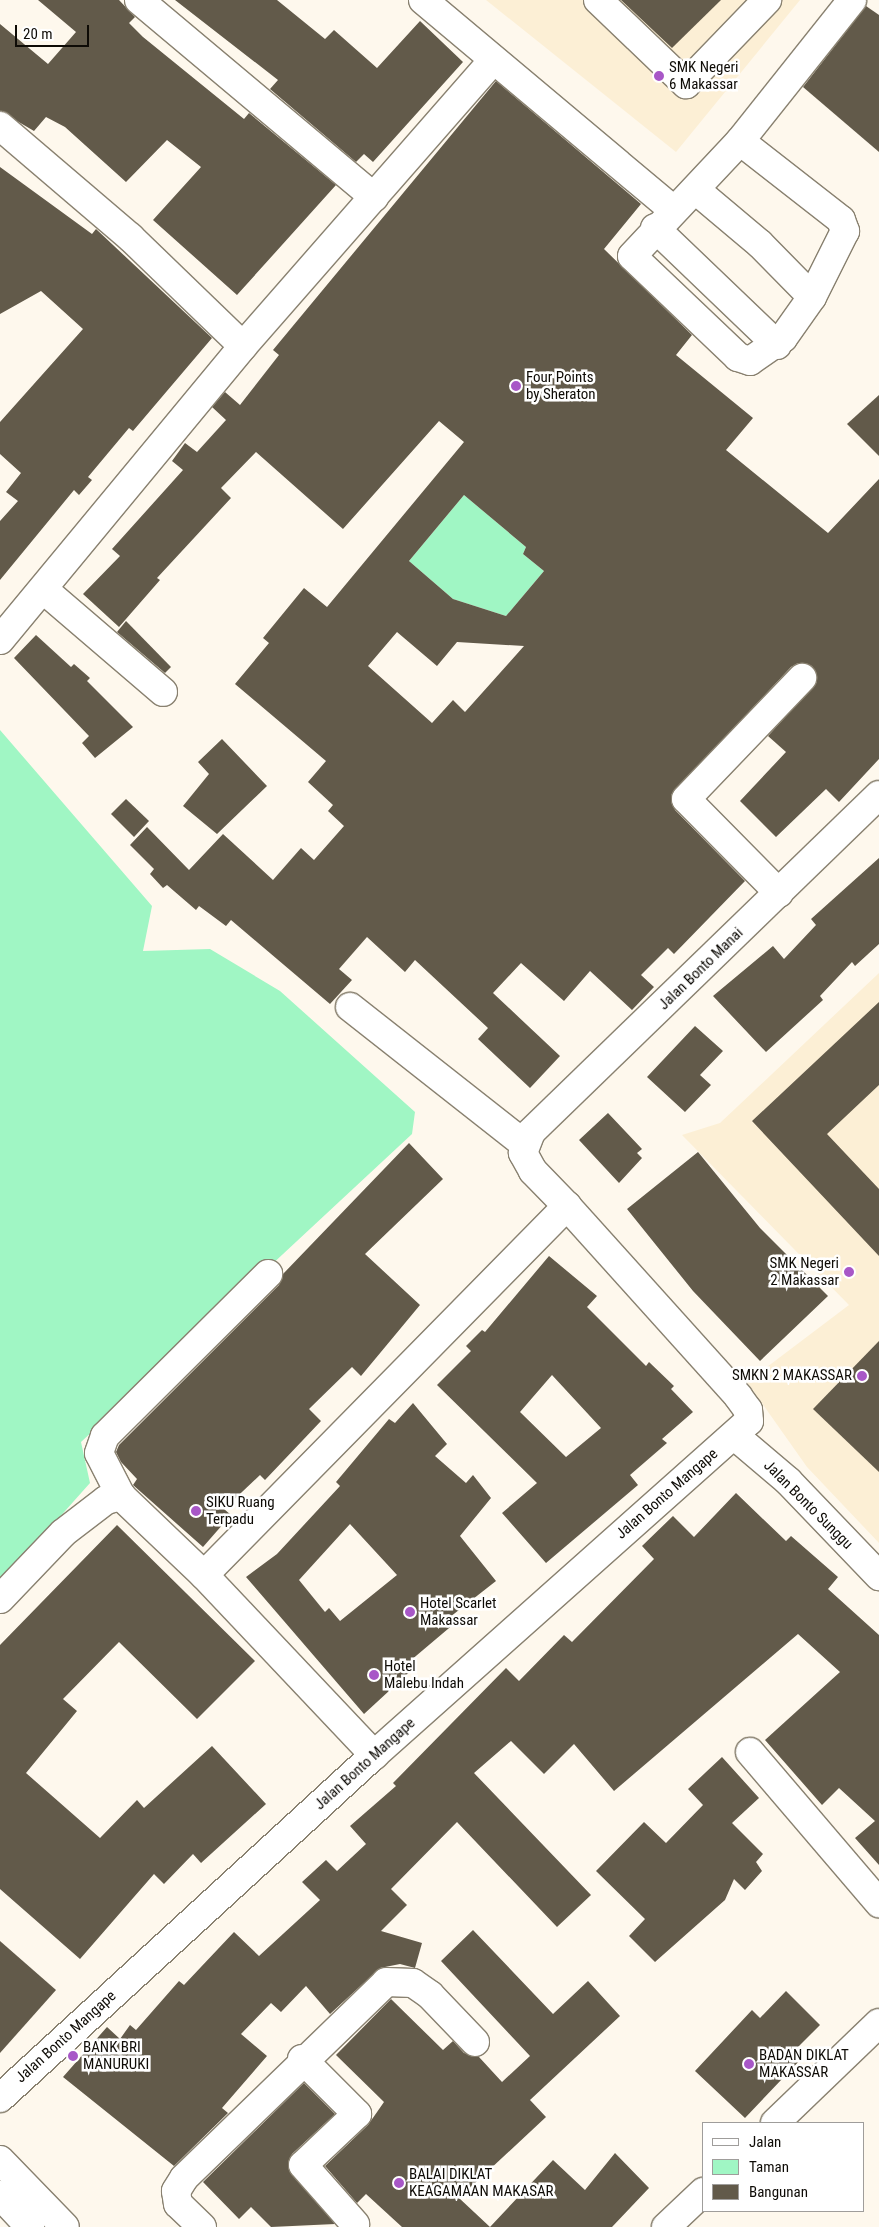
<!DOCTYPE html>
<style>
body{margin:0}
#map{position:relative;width:879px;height:2227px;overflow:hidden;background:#fef8ed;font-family:"Roboto Condensed",sans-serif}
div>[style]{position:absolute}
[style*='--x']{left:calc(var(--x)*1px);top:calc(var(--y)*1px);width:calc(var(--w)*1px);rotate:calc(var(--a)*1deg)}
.built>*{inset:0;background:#fcefd5}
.green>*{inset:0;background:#a0f6c4}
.building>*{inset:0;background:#625a4a}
.roads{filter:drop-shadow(1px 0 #898170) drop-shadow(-1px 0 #898170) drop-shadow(0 1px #898170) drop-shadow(0 -1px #898170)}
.minor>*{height:28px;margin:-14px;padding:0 14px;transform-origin:14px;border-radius:14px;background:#fff}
.major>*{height:28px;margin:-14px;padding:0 14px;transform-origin:14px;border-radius:14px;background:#fff}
.dots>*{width:14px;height:14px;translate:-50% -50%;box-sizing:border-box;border:2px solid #fff;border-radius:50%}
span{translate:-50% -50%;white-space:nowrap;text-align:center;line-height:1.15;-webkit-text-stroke:5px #fff;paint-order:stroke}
.poi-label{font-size:15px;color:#0e0b06}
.left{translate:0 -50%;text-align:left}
.right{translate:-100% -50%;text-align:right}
.street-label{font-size:15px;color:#0e0b06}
.legend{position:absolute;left:702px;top:2122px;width:162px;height:90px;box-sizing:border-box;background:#fff;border:1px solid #9f9d9b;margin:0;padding:6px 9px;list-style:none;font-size:15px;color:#0e0b06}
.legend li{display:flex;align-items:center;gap:10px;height:25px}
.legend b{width:25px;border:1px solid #9f9d9b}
.scale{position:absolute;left:15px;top:25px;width:74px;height:22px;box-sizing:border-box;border:2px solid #0e0b06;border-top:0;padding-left:6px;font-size:15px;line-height:18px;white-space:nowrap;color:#0e0b06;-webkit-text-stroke:4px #fff;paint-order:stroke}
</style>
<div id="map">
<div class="built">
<div style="clip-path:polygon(486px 0,800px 0,676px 152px)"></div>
<div style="clip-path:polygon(879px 973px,879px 1543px,807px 1467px,747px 1382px,849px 1305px,682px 1135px,720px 1123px)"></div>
</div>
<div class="green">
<div style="clip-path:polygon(464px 495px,526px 547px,523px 554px,544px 571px,506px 616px,453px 599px,409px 561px)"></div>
<div style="clip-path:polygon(0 730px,152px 906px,143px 951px,210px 949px,280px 991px,415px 1112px,412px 1134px,81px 1442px,90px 1483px,0 1584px)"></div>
</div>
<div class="building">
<div style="clip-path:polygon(38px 0,119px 0,135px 17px,129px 23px,143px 37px,244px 119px,249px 113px,336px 185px,237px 295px,153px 220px,201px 167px,167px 140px,126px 182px,65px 127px,46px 117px,34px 131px,0 111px,0 24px,48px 64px,76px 32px)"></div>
<div style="clip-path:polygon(175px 0,277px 0,325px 39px,334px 30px,377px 68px,420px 21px,463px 62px,373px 162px,364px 154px,356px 162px,270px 89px,278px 80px)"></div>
<div style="clip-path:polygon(621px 0,721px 0,672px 48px)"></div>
<div style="clip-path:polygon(866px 6px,879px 15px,879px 152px,803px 87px)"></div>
<div style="clip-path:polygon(evenodd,496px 81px,641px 204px,604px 249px,692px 335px,676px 355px,753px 418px,726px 450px,828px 533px,879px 479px,879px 759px,839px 802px,826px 789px,776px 837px,740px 801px,786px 752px,768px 736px,817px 682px,812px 666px,798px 663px,791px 667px,671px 795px,675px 810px,745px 881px,674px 954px,668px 948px,641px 975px,654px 987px,632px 1010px,590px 971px,564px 1001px,521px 963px,493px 993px,560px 1056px,530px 1088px,478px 1039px,488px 1028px,415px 960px,405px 972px,367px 937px,339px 969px,352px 980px,330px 1004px,231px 920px,226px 926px,199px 906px,196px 910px,167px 885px,163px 888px,150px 874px,154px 869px,130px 845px,147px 827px,189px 870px,223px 834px,273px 880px,301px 848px,314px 860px,344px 826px,328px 811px,333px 805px,308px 782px,326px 761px,235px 684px,269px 643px,263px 638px,304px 588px,327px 607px,464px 442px,439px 421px,343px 529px,256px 452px,221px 488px,231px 498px,157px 578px,160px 580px,119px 627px,83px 594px,120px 556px,112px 549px,183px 470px,172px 461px,185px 443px,197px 452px,226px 420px,212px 407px,225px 392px,240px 405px,279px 355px,273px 350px,496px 81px,464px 495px,526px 547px,523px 554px,544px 571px,506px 616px,453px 599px,409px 561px,464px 495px,496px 81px,397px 632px,437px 666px,457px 642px,524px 646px,465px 712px,453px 700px,432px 723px,368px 666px,397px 632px)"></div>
<div style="clip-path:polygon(0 167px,92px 234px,96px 229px,212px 338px,133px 431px,129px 428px,88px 477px,92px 480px,79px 495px,74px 490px,0 580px,0 521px,18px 501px,6px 492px,21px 473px,0 454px,0 422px,83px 329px,41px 291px,0 314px)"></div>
<div style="clip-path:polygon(879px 395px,879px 456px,847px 424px)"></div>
<div style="clip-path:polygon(126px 621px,171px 667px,165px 673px,117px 632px)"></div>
<div style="clip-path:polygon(36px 635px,71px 667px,74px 664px,90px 678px,87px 681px,133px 727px,95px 758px,82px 743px,89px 736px,14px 658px)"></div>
<div style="clip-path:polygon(222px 739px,267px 786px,217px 834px,183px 806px,209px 774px,198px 762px)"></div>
<div style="clip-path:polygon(126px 799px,149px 821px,134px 837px,111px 814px)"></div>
<div style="clip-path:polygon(879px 858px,879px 944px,855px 966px,852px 962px,820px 996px,823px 1000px,766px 1052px,713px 996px,773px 946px,784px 959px,816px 925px,811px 919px)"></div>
<div style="clip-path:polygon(879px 1002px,879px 1085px,827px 1134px,879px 1189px,879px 1256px,752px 1121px)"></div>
<div style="clip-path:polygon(695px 1026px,723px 1051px,700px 1075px,711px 1085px,685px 1112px,647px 1077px)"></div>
<div style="clip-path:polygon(608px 1113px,642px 1149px,637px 1153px,642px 1158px,619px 1183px,579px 1140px)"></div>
<div style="clip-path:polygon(409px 1143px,443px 1179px,365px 1254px,420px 1305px,361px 1376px,352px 1367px,309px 1409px,321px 1421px,265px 1480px,260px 1475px,224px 1509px,231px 1515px,203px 1547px,133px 1485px,137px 1479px,121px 1462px,116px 1452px,119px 1445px,279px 1285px,283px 1274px)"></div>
<div style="clip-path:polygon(698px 1152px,760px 1228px,828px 1296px,760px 1361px,693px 1291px,627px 1209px)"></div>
<div style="clip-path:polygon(evenodd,549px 1256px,597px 1296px,587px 1307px,646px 1366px,649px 1362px,674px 1386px,671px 1389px,693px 1412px,662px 1439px,667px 1443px,630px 1475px,638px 1485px,546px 1563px,502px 1513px,537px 1483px,437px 1385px,471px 1351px,466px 1346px,482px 1330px,485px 1332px,549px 1256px,552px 1375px,601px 1428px,566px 1457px,520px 1412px,552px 1375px)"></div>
<div style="clip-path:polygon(879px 1341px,879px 1472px,813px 1409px)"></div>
<div style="clip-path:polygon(evenodd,413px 1403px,447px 1444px,435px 1456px,466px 1483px,473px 1475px,491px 1498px,460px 1536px,496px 1581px,450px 1617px,455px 1623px,410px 1661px,415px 1667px,364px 1714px,246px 1577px,277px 1554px,340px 1486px,336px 1482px,389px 1419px,395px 1423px,413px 1403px,350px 1524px,397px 1575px,340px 1621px,329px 1608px,325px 1612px,299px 1580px,350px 1524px)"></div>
<div style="clip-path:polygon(736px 1493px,786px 1541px,791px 1536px,838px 1577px,828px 1589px,879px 1635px,879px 1865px,855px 1838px,875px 1821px,839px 1788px,822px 1805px,765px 1740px,840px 1672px,798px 1634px,614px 1791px,574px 1744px,544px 1774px,511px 1741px,474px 1773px,591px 1895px,557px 1927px,457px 1822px,391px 1889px,407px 1905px,381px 1931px,422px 1943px,415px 1968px,400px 1964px,380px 1968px,330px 2014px,306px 1986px,281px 2012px,271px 2003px,241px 2034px,267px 2056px,222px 2108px,228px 2113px,174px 2166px,63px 2077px,107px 2027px,120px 2039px,130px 2025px,136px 2030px,179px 1981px,184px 1985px,234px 1932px,259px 1956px,320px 1900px,302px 1882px,326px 1860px,337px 1871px,366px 1844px,350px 1826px,396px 1786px,393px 1783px,506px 1668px,519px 1681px,564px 1635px,572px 1642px,654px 1559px,642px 1546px,673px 1516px,694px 1537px)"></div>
<div style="clip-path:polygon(117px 1525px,255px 1661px,197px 1719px,119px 1642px,63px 1699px,77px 1711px,26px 1773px,100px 1838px,137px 1800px,144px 1808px,212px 1746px,266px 1804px,201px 1863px,193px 1854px,164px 1884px,154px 1874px,80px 1959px,0 1889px,0 1645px)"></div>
<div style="clip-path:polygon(722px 1757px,759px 1798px,732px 1823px,763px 1854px,756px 1862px,762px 1871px,745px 1890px,734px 1879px,725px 1900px,655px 1962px,629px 1936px,645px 1919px,596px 1871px,644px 1822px,666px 1843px,703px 1805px,688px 1789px)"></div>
<div style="clip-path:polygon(473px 1930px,553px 2014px,588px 1981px,620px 2016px,530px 2100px,546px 2117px,459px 2198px,490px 2227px,553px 2160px,585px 2190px,615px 2153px,649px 2188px,612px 2227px,402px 2227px,366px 2194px,357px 2203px,325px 2166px,368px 2125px,384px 2102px,336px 2055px,391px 1999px,443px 2050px,453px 2041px,464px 2053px,479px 2057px,502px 2082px,530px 2056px,441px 1961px)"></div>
<div style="clip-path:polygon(0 1941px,56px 1990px,0 2053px)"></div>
<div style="clip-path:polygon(786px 1991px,820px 2025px,795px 2050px,803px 2057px,745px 2118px,695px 2071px,752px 2010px,760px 2018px)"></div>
<div style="clip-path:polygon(304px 2083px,335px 2114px,292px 2154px,288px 2168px,335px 2224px,271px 2227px,251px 2207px,239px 2219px,203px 2182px)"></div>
</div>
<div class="roads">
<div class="minor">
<div style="--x:139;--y:0;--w:307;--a:40"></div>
<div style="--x:423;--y:0;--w:326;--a:40"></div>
<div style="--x:598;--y:0;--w:122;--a:43.7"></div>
<div style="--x:686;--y:84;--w:117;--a:-46"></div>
<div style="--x:0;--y:126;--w:171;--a:40.5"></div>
<div style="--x:130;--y:237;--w:157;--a:44"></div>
<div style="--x:740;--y:141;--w:128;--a:38"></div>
<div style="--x:841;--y:220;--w:12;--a:70"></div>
<div style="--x:845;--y:231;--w:74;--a:116.6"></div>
<div style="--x:812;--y:297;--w:50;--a:125.3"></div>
<div style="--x:783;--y:338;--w:40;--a:145.1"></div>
<div style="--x:750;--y:361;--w:13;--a:-162"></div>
<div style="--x:738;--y:357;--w:146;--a:-136.4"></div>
<div style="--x:632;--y:256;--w:158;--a:-46.8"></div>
<div style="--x:740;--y:141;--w:180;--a:-51.5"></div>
<div style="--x:697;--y:191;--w:82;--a:40.1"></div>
<div style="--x:760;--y:244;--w:74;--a:45.5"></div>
<div style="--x:655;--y:228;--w:169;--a:43.8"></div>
<div style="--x:43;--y:589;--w:158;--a:40.6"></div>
<div style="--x:0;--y:640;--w:381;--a:-50.4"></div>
<div style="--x:243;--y:346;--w:380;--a:-48.8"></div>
<div style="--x:779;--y:893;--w:132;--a:-134.7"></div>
<div style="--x:686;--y:799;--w:168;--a:-46.2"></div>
<div style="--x:350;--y:1007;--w:221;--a:38.2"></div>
<div style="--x:735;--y:1436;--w:70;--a:40.3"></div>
<div style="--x:788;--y:1481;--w:132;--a:46.2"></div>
<div style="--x:121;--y:1496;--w:48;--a:-117.1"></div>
<div style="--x:99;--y:1453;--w:18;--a:-71"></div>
<div style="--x:105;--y:1436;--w:230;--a:-44.8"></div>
<div style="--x:204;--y:1575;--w:518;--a:-45.47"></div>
<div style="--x:567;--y:1206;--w:49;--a:-134.2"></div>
<div style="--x:533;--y:1171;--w:21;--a:-119"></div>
<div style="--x:523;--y:1153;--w:22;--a:-69"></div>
<div style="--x:531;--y:1132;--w:484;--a:-44.1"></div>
<div style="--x:0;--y:1599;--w:91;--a:-46.3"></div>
<div style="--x:63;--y:1533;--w:54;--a:-37.5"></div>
<div style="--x:106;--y:1500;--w:16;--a:-15"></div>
<div style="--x:121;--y:1496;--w:115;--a:43.6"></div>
<div style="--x:204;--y:1575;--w:248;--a:46.6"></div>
<div style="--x:750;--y:1752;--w:199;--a:49.5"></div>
<div style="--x:302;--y:2059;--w:78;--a:45"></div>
<div style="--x:357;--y:2114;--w:74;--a:136.6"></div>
<div style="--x:303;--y:2165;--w:79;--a:48.6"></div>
<div style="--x:0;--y:2098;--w:507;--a:-42.52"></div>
<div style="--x:374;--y:1755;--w:502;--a:-41.69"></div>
<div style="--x:749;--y:1421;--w:11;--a:-95"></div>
<div style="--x:748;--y:1410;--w:17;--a:-126"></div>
<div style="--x:738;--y:1396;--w:256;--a:-132"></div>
<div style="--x:775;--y:2123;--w:144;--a:-43.9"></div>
<div style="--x:202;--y:2227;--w:33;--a:-136"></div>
<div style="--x:178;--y:2204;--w:13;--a:-99"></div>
<div style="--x:176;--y:2191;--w:15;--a:-58"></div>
<div style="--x:184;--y:2178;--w:281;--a:-44.1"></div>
<div style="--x:386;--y:1982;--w:27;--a:2"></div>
<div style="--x:413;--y:1983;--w:21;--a:35"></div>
<div style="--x:430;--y:1995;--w:65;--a:46.2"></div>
<div style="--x:666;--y:2227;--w:51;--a:-43.4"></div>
</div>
<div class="major">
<div style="--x:0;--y:2160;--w:93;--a:45.9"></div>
<div style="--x:0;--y:2195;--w:44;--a:46.8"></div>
</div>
</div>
<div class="dots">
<div style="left:659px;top:76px;background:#a857c7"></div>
<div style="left:516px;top:386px;background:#a857c7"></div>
<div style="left:849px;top:1272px;background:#a857c7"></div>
<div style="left:862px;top:1376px;background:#a857c7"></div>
<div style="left:196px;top:1511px;background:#a857c7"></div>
<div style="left:410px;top:1612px;background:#a857c7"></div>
<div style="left:374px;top:1675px;background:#a857c7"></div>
<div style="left:73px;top:2056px;background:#a857c7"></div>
<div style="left:749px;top:2064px;background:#a857c7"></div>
<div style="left:399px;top:2183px;background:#a857c7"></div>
</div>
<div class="poi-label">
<span class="left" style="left:669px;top:76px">SMK Negeri<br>6 Makassar</span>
<span class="left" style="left:526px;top:386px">Four Points<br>by Sheraton</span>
<span class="right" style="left:839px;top:1272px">SMK Negeri<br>2 Makassar</span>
<span class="right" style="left:852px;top:1376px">SMKN 2 MAKASSAR</span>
<span class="left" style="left:206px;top:1511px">SIKU Ruang<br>Terpadu</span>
<span class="left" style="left:420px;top:1612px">Hotel Scarlet<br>Makassar</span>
<span class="left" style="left:384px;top:1675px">Hotel<br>Malebu Indah</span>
<span class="left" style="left:83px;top:2056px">BANK BRI<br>MANURUKI</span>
<span class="left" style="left:759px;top:2064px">BADAN DIKLAT<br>MAKASSAR</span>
<span class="left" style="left:409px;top:2183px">BALAI DIKLAT<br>KEAGAMAAN MAKASAR</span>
</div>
<div class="street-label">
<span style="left:701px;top:969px;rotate:-44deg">Jalan Bonto Manai</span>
<span style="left:667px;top:1494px;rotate:-41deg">Jalan Bonto Mangape</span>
<span style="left:808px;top:1505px;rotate:45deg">Jalan Bonto Sunggu</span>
<span style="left:365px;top:1764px;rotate:-42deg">Jalan Bonto Mangape</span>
<span style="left:66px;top:2037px;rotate:-42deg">Jalan Bonto Mangape</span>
</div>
<ul class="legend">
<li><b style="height:6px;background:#fff"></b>Jalan</li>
<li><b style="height:14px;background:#a0f6c4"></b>Taman</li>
<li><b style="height:14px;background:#625a4a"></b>Bangunan</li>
</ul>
<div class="scale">20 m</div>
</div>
